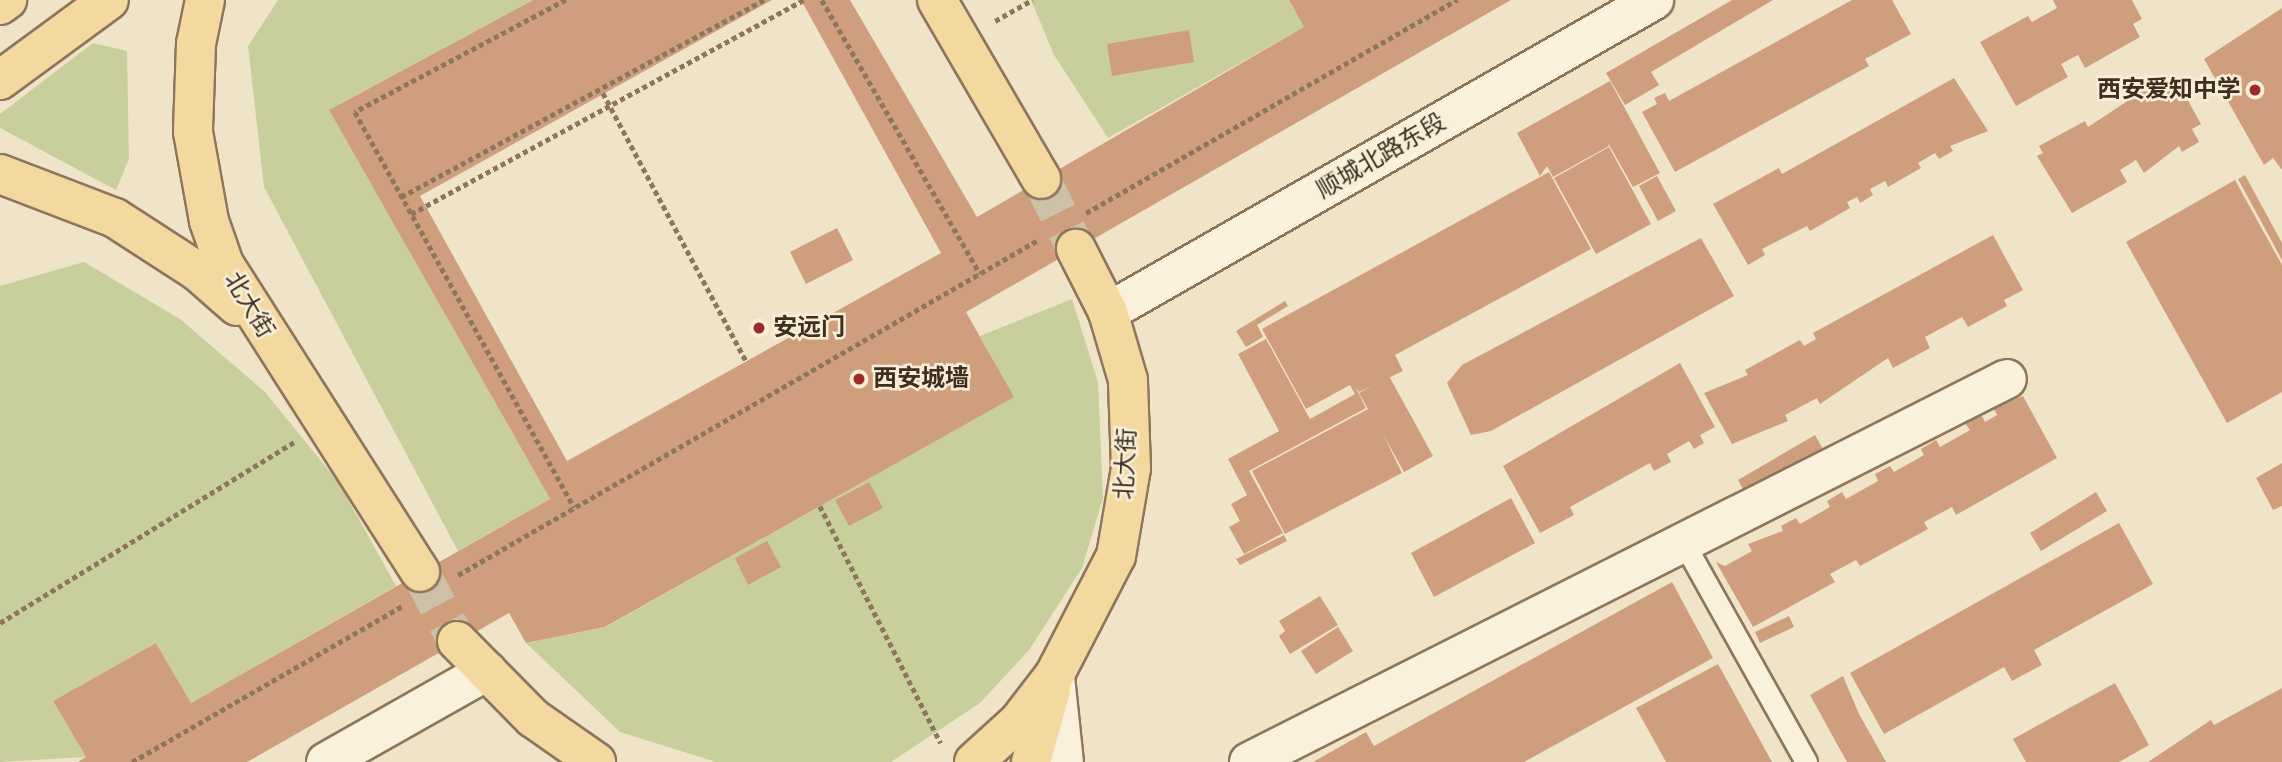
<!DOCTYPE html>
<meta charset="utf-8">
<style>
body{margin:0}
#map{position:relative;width:2282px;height:762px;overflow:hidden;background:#f0e4c8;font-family:"Roboto Serif","Noto Sans SC",serif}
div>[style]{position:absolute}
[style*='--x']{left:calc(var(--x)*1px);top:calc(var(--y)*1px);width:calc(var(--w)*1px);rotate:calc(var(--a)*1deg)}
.green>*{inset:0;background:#c9cf9b}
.building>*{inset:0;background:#cf9f7d}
.primary-tunnel>*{height:38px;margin-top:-19px;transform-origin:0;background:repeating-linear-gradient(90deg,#ccc0a6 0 38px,transparent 0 57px)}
.path>*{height:4.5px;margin-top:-2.25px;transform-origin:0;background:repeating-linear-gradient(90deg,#8d765c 0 5px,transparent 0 8.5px)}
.roads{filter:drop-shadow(2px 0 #8d765c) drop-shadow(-2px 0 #8d765c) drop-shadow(0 2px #8d765c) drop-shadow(0 -2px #8d765c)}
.service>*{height:21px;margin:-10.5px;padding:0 10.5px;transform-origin:10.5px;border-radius:10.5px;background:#faf1dc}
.minor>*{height:38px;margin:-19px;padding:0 19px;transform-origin:19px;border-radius:19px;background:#faf1dc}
.tertiary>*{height:38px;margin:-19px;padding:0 19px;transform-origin:19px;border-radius:19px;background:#faf1dc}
.primary>*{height:38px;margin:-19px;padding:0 19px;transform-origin:19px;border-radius:19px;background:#f3d9a0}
.dots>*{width:19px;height:19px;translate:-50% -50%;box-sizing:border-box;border:4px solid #f7eed8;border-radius:50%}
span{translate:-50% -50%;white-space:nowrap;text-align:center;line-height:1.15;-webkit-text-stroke:5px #f7eed8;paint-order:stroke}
.poi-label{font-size:24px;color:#3d2e20;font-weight:700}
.right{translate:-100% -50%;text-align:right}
.left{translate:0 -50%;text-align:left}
.street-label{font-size:24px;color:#3d2e20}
</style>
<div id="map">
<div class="green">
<div style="clip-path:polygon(278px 0,533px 0,329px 110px,550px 499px,458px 551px,264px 187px,248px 46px)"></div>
<div style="clip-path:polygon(1031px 0,1289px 0,1304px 27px,1108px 138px,1054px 55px)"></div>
<div style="clip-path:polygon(93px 43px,127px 51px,129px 159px,116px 190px,0 128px,0 114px)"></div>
<div style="clip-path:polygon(84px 262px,180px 319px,265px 392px,339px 483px,396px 586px,191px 703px,156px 643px,53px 701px,86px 757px,0 762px,0 286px)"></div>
<div style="clip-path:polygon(1072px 299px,1098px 382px,1103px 498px,1082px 568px,1029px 650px,980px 703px,891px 762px,716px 762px,620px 732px,526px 643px,606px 627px,1013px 397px,980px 336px)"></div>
</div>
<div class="building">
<div style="clip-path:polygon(533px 0,772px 0,420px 196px,567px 461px,941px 253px,801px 0,850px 0,977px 217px,1304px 27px,1289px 0,1511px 0,966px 312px,1014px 397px,605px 627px,526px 643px,509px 613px,247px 762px,78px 762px,86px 757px,53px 701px,156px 643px,191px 703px,550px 499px,329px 110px)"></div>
<div style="clip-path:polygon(1732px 0,1773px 0,1651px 72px,1659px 85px,1625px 105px,1606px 73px)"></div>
<div style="clip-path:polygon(1852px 0,1892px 0,1911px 34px,1865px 59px,1869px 66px,1675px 172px,1642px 112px,1657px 104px,1654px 98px,1665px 93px,1669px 101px)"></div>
<div style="clip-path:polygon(2053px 0,2132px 0,2142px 19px,2133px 24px,2140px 37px,2085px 68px,2078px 55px,2061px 64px,2068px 77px,2016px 106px,1980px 42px,2028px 16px,2032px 22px,2057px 8px)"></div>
<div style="clip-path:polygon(2282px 8px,2282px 170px,2273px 158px,2264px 165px,2204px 59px)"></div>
<div style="clip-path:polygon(1189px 30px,1194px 62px,1112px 76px,1107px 44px)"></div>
<div style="clip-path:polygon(1954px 78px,1988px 131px,1950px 146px,1953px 151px,1939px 159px,1935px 153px,1918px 163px,1921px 168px,1888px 187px,1885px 181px,1870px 189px,1873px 195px,1860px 203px,1857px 197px,1847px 202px,1850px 208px,1810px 231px,1807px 226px,1762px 249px,1765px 255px,1748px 265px,1713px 204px,1779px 168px,1782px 174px)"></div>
<div style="clip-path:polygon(2176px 79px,2201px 124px,2192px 129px,2199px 142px,2182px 152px,2179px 146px,2144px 173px,2136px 160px,2120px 170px,2127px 182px,2072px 213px,2037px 156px,2043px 153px,2039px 146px,2085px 121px,2088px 127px,2158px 81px,2162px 87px)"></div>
<div style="clip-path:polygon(1610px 81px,1660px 173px,1633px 187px,1607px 141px,1609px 146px,1553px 177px,1547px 166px,1540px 176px,1517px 133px)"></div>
<div style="clip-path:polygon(1609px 147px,1651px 224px,1596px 254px,1554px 178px)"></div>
<div style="clip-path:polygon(1549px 172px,1591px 249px,1395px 355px,1403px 371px,1359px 392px,1355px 386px,1366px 408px,1249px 471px,1283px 533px,1244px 554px,1229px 527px,1240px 521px,1231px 504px,1247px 495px,1228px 459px,1279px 431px,1238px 354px,1266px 339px,1310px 419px,1355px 394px,1350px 385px,1306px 409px,1262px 329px)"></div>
<div style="clip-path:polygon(2245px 175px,2282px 243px,2282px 260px,2238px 179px)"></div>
<div style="clip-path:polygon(1657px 176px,1676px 211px,1658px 221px,1639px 186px)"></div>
<div style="clip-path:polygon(2235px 180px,2282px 265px,2282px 392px,2227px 423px,2126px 242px)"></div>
<div style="clip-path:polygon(837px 228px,853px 260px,806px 284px,790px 252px)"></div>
<div style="clip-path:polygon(1993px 235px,2023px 290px,2004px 300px,2007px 306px,1968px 327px,1962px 317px,1925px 337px,1930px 348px,1893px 368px,1888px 358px,1820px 404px,1817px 398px,1785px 415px,1788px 421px,1732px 444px,1704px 393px,1748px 375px,1745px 370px,1800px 340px,1804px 346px,1816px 339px,1813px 333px)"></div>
<div style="clip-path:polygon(1701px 238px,1734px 296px,1491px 431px,1471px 435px,1447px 383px,1462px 365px)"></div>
<div style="clip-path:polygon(1285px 301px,1288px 306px,1257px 325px,1263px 337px,1246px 347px,1236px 331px)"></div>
<div style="clip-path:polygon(1680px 363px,1715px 427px,1700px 435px,1704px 443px,1694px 449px,1689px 441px,1667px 454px,1671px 462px,1654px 471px,1650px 463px,1570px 507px,1574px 515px,1540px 533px,1503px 466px)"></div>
<div style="clip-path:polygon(1389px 376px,1433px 456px,1404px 472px,1383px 434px,1402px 473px,1285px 534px,1252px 471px,1368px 409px,1359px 393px)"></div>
<div style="clip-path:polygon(2023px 396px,2057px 458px,1956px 515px,1952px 507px,1924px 522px,1928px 529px,1860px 566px,1856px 560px,1830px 574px,1835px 582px,1753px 627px,1716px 562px,1725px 566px,1752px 551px,1748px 544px,1783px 531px,1781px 526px,1796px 518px,1800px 524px,1830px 507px,1827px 501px,1842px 492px,1846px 499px,1878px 481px,1875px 474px,1890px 466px,1894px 472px,1924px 455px,1921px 449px,1936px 440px,1940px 447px,1970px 430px,1965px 423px,1981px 414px,1985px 422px,1997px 415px,1993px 407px)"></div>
<div style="clip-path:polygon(1815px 435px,1828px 458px,1751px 503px,1738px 480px)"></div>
<div style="clip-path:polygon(2282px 463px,2282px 506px,2273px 510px,2256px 478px)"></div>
<div style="clip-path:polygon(869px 482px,883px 508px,849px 526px,835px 500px)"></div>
<div style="clip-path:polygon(2096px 492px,2107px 511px,2041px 551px,2030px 533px)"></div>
<div style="clip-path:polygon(1511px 498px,1535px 543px,1434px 597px,1411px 553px)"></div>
<div style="clip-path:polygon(2119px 523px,2153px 584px,2034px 650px,2042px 665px,2012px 681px,2004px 667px,1884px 734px,1850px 673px)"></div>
<div style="clip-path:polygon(1284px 535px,1287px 541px,1240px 565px,1236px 559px)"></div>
<div style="clip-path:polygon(767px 541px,781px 567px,748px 585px,735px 558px)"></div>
<div style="clip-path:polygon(1672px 582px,1713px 658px,1524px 762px,1313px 762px,1366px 732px,1374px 746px)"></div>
<div style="clip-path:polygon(1320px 596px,1338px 625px,1290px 654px,1279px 636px,1285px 631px,1279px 621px)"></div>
<div style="clip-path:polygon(1789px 616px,1794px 627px,1760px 643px,1755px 632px)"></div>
<div style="clip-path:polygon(1338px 627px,1353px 651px,1316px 674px,1301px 651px)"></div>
<div style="clip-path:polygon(1718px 664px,1772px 762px,1666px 762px,1636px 708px)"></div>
<div style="clip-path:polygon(1843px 676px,1859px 714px,1886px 762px,1847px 762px,1810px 695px)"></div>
<div style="clip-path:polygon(2115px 683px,2149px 745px,2119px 762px,2026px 762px,2013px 739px)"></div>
<div style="clip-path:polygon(2282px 688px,2282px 762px,2148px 762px,2211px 720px,2214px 725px)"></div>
</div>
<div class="primary-tunnel">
<div style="--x:1041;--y:179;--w:78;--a:63.4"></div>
<div style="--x:420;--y:572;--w:78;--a:61.8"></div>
</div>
<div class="path">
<div style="--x:566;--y:0;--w:239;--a:152"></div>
<div style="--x:355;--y:112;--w:452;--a:61"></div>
<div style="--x:822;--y:0;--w:316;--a:60"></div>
<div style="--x:995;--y:21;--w:43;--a:-29.6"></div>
<div style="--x:603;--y:93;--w:304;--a:61.9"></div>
<div style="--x:401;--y:197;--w:413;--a:-28.5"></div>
<div style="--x:1086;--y:213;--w:428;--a:-29.9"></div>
<div style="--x:411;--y:214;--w:447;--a:-28.6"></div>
<div style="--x:820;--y:506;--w:266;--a:63"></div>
<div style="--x:458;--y:575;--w:670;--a:-30.01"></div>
<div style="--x:0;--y:623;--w:345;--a:-31.6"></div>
<div style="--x:132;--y:762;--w:314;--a:-30"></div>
</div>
<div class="roads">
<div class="service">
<div style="--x:1686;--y:547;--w:246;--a:60.8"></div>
</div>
<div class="minor">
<div style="--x:1055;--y:677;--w:85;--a:84"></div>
<div style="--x:1249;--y:762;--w:849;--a:-26.81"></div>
</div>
<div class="tertiary">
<div style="--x:1108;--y:312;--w:629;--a:-29.74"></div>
<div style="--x:326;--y:762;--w:185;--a:-29.5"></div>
</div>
<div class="primary">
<div style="--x:205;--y:0;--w:45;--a:101.6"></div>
<div style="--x:196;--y:44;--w:88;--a:92"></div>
<div style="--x:193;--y:132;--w:90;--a:79.8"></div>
<div style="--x:209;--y:221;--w:46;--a:70.8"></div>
<div style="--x:224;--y:264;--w:365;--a:57.5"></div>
<div style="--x:937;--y:0;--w:207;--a:59.8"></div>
<div style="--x:0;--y:5;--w:9;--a:-36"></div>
<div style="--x:0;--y:80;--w:135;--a:-36.3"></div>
<div style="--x:0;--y:174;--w:123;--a:20.9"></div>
<div style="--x:115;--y:218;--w:98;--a:32.9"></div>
<div style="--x:197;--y:271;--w:53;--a:41.2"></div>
<div style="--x:457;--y:641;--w:108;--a:45.4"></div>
<div style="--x:533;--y:718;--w:77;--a:34.9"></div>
<div style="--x:974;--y:762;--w:61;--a:-42.3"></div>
<div style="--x:1019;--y:721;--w:59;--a:-52.5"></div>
<div style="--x:1055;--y:674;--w:133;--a:-62.7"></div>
<div style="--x:1116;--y:556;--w:89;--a:-80.3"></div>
<div style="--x:1131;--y:468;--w:88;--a:-92"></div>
<div style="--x:1128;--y:380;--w:71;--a:-106.4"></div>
<div style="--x:1108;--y:312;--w:71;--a:-116.9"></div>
<div style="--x:1031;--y:762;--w:75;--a:-74.5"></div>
</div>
</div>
<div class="dots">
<div style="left:2255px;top:90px;background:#9e2a2b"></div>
<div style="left:759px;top:328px;background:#9e2a2b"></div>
<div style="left:859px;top:379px;background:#9e2a2b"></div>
</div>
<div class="poi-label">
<span class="right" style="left:2241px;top:90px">西安爱知中学</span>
<span class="left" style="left:773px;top:328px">安远门</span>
<span class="left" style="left:873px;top:379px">西安城墙</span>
</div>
<div class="street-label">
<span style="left:1381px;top:156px;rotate:-30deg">顺城北路东段</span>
<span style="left:249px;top:305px;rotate:59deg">北大街</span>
<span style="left:1126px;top:464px;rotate:-87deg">北大街</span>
</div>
</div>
